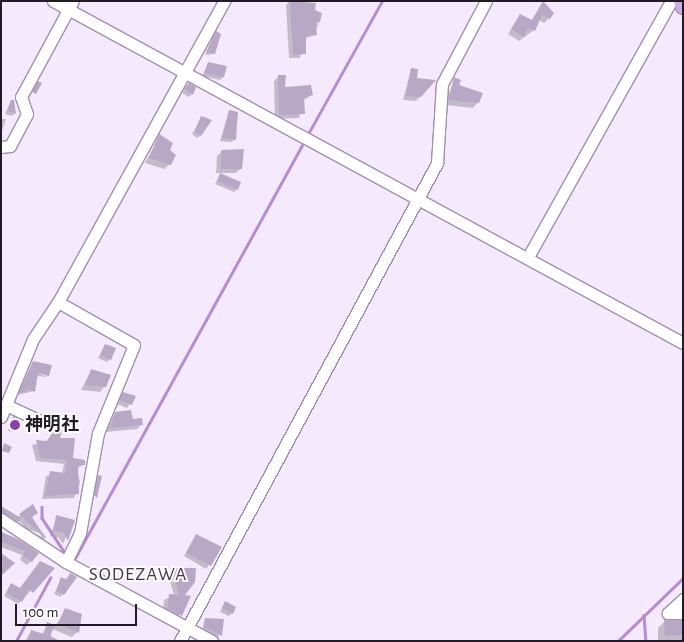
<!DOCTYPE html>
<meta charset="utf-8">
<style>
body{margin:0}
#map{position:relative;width:684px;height:642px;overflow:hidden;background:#f5eafd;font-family:"Alegreya Sans","Noto Sans JP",sans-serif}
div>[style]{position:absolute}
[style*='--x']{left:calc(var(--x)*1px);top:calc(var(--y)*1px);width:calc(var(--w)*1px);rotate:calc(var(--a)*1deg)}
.shadow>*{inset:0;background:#0003}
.stream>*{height:2.5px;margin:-1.25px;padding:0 1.25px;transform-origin:1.25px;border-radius:1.25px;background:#b68cd2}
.building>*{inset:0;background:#b9a8c5}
.roads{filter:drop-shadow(1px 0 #a190ad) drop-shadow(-1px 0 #a190ad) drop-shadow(0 1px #a190ad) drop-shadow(0 -1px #a190ad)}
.minor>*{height:11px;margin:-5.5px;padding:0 5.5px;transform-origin:5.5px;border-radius:5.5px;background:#fff}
.major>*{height:14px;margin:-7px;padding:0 7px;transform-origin:7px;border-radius:7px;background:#ceace4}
.dots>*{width:14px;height:14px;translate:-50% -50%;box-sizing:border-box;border:2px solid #fcfcfc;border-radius:50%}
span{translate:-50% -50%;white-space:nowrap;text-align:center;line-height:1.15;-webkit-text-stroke:4px #fcfcfc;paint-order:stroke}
.poi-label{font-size:18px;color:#231c27;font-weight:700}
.left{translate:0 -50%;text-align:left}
.neighbourhood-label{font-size:19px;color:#44354e;letter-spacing:1px}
.frame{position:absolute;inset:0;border:2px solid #231c27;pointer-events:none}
.scale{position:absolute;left:15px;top:604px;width:122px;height:22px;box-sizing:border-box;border:2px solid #231c27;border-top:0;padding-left:6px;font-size:15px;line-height:18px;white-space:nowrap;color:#231c27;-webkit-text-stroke:4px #fcfcfc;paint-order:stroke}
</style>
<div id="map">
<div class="shadow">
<div style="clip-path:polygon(290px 1px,314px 11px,319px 21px,315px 35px,304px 39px,300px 58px,289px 58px,286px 5px)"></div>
<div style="clip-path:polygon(543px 3px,549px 18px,544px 23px,539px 20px,534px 30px,519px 41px,508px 34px,520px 15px,531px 21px)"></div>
<div style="clip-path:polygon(216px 32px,214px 54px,205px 55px,214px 35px)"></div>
<div style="clip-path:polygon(209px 63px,223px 77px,220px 80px,202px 76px)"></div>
<div style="clip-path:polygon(411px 69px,416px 80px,434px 81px,416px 101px,403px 100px)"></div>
<div style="clip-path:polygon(279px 76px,284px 89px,311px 95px,303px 101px,299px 118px,275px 119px,274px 81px)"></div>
<div style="clip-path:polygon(454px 79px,478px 102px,473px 108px,445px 105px)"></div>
<div style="clip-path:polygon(186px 88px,192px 94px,189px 97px,182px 93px)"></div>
<div style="clip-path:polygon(11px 101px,15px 113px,12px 116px,5px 114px)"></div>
<div style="clip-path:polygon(229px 111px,235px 139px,232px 142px,220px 141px)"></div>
<div style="clip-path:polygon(201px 118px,201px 135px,197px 138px,192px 134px)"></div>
<div style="clip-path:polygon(1px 119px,6px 119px,1px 134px)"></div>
<div style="clip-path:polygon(160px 135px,169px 150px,170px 164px,164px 169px,145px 163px)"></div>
<div style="clip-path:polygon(222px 151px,241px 168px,236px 173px,216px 173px,217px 156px)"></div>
<div style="clip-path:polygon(220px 175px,237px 189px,234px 192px,215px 184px)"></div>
<div style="clip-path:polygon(105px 345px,110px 359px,107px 362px,98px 358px)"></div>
<div style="clip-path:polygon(34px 363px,51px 366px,48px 376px,32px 370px,47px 377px,36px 376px,34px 391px,17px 395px)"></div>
<div style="clip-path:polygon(91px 371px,105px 386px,100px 392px,81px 390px)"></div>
<div style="clip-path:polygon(123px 394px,134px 397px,127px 408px,117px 404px)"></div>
<div style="clip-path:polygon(115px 413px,142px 424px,137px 429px,106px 432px)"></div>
<div style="clip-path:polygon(13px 418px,17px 429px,14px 432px,8px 431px)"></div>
<div style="clip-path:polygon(52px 434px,72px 459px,83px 465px,77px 469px,80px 483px,74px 498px,42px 499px,46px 476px,62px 474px,64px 464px,36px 461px,32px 445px,46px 442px)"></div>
<div style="clip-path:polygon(101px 477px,93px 498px,96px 479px)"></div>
<div style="clip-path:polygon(evenodd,32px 506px,37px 513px,31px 518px,46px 537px,44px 539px,33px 536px,18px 520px,14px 524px,1px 516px,18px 517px,32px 506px,30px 530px,39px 533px,43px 537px,30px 532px,30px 530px)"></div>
<div style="clip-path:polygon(57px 516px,73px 521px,63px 544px,59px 538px,50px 536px)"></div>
<div style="clip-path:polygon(1px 531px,38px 554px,27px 565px,20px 560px,22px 555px,1px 547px)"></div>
<div style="clip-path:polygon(196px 535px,220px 548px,206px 569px,184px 556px)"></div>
<div style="clip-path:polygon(53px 568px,18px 604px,4px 596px,11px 584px,19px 589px)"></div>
<div style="clip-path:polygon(173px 569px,182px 596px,189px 597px,176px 621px,163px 614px,164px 600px,174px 595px,168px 574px)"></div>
<div style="clip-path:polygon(76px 577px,60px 597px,54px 594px,62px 579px)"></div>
<div style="clip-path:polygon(225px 602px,232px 613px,229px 616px,220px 612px)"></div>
<div style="clip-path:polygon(66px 610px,77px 632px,72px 637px,52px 629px,50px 641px,25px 641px,31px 632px,42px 635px,47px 624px,55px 626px)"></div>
<div style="clip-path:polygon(205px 619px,222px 620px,218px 639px,202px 630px)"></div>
<div style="clip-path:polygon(683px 620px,683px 641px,658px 641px,658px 628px,665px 621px)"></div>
</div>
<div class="stream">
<div style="--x:308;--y:134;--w:152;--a:-60.9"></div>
<div style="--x:42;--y:507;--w:11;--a:90"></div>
<div style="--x:42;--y:518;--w:42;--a:56.7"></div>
<div style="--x:74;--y:560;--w:478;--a:-61.2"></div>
<div style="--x:644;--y:615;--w:26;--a:86"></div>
<div style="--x:16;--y:641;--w:72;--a:-61.6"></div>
<div style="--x:618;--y:641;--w:91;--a:-44.1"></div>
</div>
<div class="building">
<div style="clip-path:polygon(290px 1px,316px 3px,315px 10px,322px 13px,320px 22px,315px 22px,317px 35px,306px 36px,306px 54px,293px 55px)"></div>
<div style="clip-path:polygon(543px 1px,554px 13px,550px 19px,542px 15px,535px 31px,528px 28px,524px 37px,511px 29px,520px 14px,532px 20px)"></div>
<div style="clip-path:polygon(216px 31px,221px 34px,215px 54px,206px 52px)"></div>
<div style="clip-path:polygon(208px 62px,227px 66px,224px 77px,204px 73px)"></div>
<div style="clip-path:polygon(411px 68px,418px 69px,417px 78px,436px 80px,421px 97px,406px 96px)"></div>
<div style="clip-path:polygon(278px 75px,286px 75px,285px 87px,311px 85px,313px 95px,304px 98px,305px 114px,279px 115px)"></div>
<div style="clip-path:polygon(454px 77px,461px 80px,459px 85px,483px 93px,479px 103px,449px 100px)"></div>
<div style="clip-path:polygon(38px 81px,42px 83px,36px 94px,32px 92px)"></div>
<div style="clip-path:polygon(189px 83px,196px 87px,193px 95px,184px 89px)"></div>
<div style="clip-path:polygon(11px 100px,14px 100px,16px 114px,7px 111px)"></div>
<div style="clip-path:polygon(229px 110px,238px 112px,236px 140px,222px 138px)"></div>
<div style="clip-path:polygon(201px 116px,212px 120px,201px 136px,195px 131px)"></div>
<div style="clip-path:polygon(159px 134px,173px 143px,170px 150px,176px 155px,171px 165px,149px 158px)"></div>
<div style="clip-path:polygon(244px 149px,242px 169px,221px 169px,221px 150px)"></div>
<div style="clip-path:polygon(220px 173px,241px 182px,238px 190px,217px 181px)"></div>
<div style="clip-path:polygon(105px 344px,116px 348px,111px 360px,100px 355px)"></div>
<div style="clip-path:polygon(33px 361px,52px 365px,49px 376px,38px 373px,35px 392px,26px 388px,25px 393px,19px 392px)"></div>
<div style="clip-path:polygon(91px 369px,111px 375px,106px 387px,85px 385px)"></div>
<div style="clip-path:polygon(123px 392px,136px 396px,132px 405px,119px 400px)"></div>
<div style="clip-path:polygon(131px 410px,133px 419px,142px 418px,143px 425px,110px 428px,115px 412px)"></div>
<div style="clip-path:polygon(13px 416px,20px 420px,19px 429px,11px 428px)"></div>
<div style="clip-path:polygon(55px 429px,62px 431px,60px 438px,75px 438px,73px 458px,85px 460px,85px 465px,78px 465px,79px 494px,45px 496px,50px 471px,65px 473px,67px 460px,40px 458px,36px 440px,47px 441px)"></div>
<div style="clip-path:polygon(4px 443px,12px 447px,9px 453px,2px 451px)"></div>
<div style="clip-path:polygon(98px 475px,102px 476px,97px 498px,94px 495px)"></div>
<div style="clip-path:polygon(33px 504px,38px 513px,32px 517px,46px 539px,19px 514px)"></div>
<div style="clip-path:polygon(1px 506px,21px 518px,19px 522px,1px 512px)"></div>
<div style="clip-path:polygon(56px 515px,75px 520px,68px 541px,64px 533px,54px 531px)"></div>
<div style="clip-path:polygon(1px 532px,18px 539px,39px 553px,32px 562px,23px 556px,25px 551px,1px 542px)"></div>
<div style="clip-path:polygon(196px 534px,222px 547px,211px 566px,186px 553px)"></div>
<div style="clip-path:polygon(1px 553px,15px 563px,1px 576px)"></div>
<div style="clip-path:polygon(40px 561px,55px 568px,33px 593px,29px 589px,22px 602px,6px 593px,11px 583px,20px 588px)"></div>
<div style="clip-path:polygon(172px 568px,196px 568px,195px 582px,185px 595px,191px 596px,182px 616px,168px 609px,169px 594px,179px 595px)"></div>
<div style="clip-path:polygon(70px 573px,77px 577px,64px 595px,56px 591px,61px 577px,66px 580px)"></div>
<div style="clip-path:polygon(225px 601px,236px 607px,233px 614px,222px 608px)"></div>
<div style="clip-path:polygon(65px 608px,82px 614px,79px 633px,58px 624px)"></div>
<div style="clip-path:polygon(205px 618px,224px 619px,222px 636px,204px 627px)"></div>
<div style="clip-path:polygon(664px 619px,683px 620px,683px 635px,665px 636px)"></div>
<div style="clip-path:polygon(47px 622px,55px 625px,50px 636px,60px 641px,27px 641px,31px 630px,44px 634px)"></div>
</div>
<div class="roads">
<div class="minor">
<div style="--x:53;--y:1;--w:717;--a:28.5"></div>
<div style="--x:1;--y:147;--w:9;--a:-6"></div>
<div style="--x:10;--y:146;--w:36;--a:-62"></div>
<div style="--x:27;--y:114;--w:18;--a:-109"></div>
<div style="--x:21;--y:97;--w:109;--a:-61.6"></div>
<div style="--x:528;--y:257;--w:293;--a:-60.8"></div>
<div style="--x:58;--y:302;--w:87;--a:29.5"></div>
<div style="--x:134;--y:345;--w:95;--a:112.2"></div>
<div style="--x:98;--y:433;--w:102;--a:100.2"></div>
<div style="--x:80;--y:533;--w:32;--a:116"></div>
<div style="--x:6;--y:405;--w:47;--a:24.9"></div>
<div style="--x:1;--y:417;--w:84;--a:-67.7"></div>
<div style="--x:33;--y:339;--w:45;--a:-56"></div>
<div style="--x:58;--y:302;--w:344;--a:-61.1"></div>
<div style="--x:1;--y:519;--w:78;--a:33.5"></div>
<div style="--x:66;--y:562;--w:166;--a:28.4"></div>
<div style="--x:683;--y:599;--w:21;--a:137"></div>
<div style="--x:668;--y:613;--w:15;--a:0"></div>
<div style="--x:180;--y:641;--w:543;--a:-61.73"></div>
<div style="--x:437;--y:163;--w:79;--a:-86.4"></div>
<div style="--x:442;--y:84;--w:94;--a:-62.1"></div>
</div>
<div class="major">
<div style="--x:681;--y:1;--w:6;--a:72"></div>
</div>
</div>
<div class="dots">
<div style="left:15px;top:425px;background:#883fb1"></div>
</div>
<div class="poi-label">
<span class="left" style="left:25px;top:425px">神明社</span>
</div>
<div class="neighbourhood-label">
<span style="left:138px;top:575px">SODEZAWA</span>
</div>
<div class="frame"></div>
<div class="scale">100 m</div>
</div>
